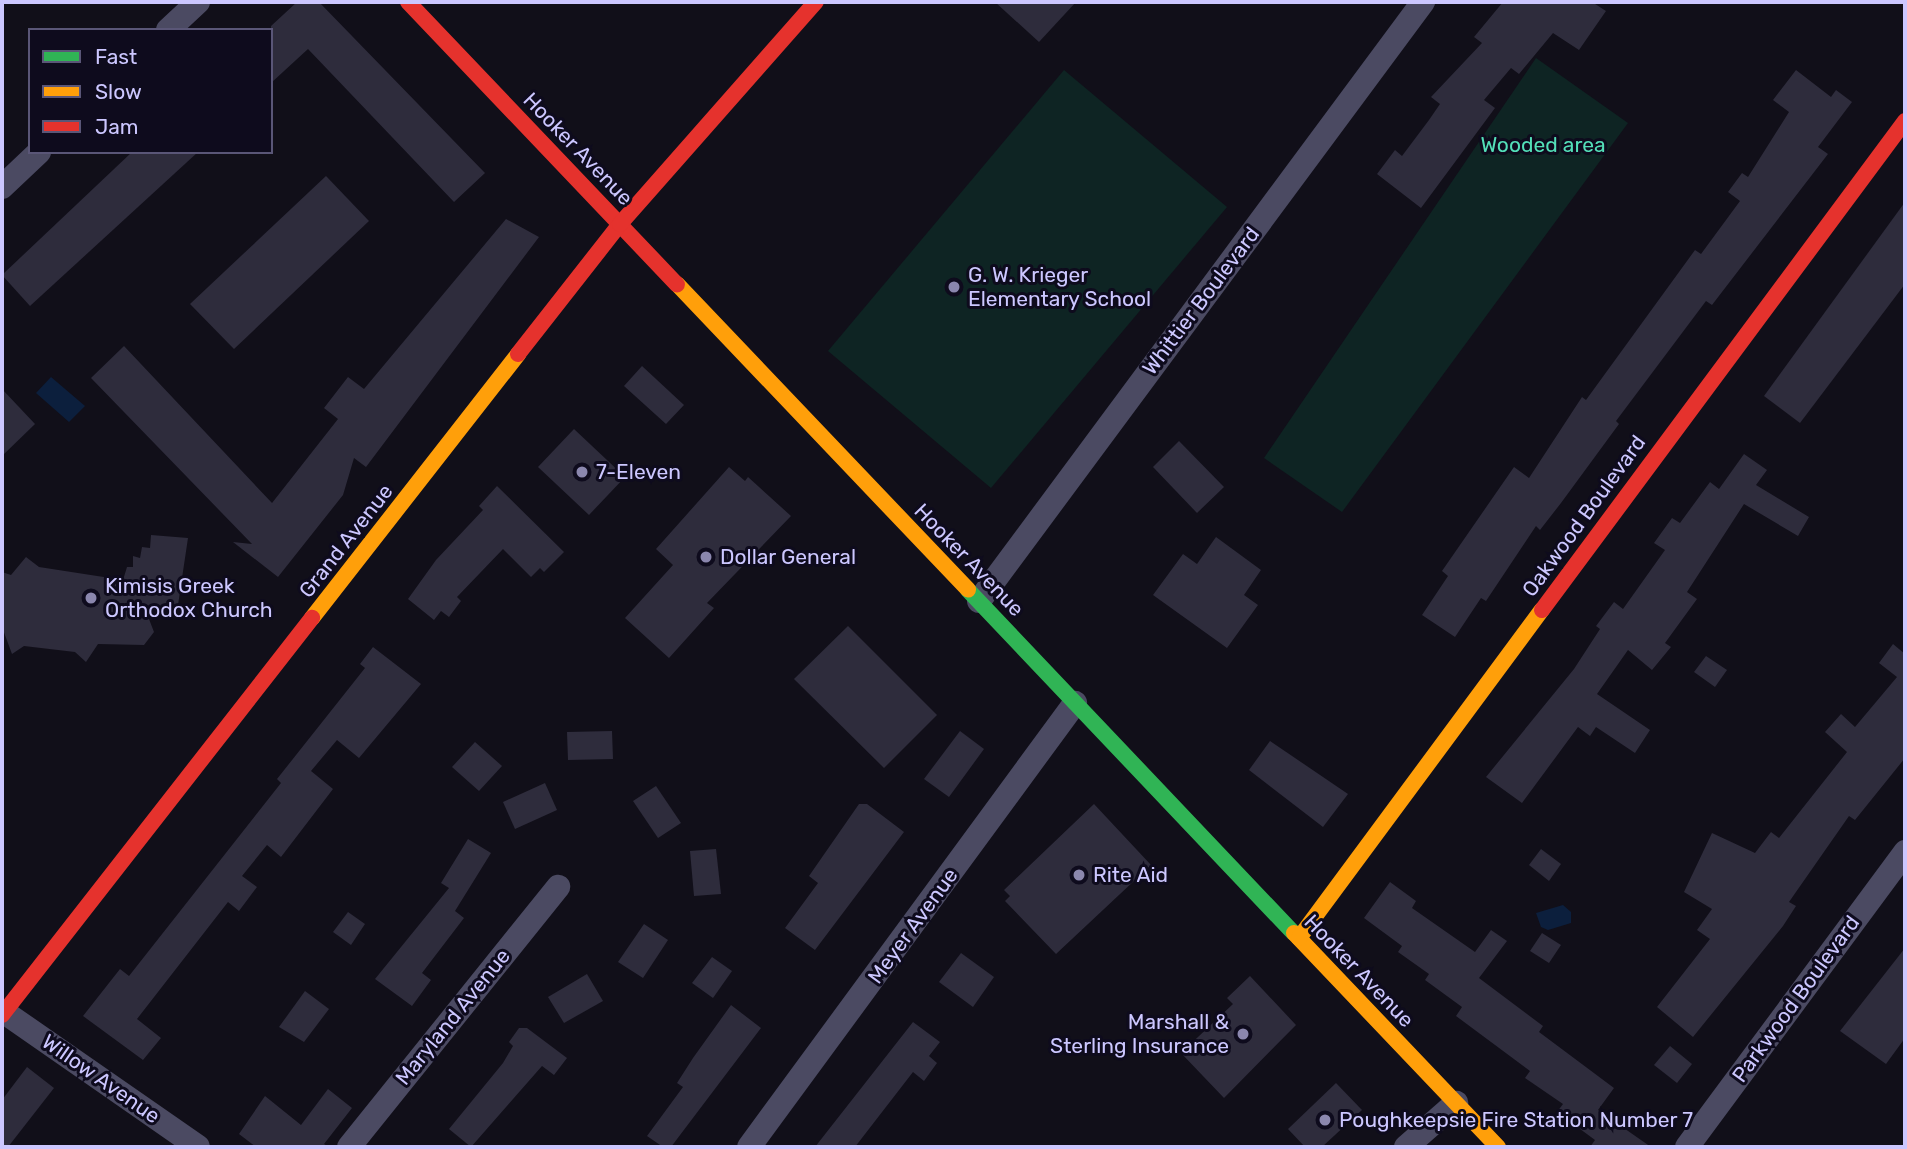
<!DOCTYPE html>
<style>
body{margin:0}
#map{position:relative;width:1907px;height:1149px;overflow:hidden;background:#110f19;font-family:Rubik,sans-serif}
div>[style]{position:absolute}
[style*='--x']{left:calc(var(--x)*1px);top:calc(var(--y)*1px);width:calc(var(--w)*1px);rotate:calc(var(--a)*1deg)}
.green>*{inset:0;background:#0e2423}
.water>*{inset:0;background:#0c1f3d}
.building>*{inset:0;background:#2e2c3c}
.street>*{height:24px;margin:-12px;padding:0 12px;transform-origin:12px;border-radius:12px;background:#4b4a62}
.fast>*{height:16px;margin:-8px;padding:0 8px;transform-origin:8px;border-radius:8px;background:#30b455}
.slow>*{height:16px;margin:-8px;padding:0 8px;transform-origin:8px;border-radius:8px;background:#ff9f0a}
.jam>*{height:16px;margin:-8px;padding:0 8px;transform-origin:8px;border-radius:8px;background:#e5322d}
.dots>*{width:19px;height:19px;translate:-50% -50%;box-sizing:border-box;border:4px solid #0e0b1d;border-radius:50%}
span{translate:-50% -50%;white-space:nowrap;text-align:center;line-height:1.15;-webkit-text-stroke:6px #0e0b1d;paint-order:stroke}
.park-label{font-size:21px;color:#53dfb8}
.street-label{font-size:21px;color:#ccc7ff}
.poi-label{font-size:21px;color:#ccc7ff}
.left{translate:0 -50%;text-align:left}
.right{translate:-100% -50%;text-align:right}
.frame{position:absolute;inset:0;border:4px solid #ccc7ff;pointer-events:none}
.legend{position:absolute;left:28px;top:28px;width:245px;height:126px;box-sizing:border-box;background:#0e0b1d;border:2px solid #5a5677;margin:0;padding:9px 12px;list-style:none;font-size:21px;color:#ccc7ff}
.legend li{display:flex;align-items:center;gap:14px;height:35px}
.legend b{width:35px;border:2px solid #5a5677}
</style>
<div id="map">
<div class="green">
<div style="clip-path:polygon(1536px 58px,1628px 123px,1342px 512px,1264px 458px)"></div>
<div style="clip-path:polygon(1064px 70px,1227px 207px,991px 488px,828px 351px)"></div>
</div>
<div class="water">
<div style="clip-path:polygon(51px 377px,85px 406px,69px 422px,36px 393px)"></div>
<div style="clip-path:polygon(1563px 905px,1571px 912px,1571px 923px,1548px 930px,1541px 927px,1536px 913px)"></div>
</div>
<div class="building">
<div style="clip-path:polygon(297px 2px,319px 2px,485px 173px,454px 202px,308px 49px,271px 83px,271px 26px)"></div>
<div style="clip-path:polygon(995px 2px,1076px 2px,1039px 42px)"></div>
<div style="clip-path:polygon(1503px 2px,1592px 2px,1606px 11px,1579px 50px,1553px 33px,1519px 74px,1511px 68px,1484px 100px,1495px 108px,1421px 208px,1377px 174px,1395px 150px,1402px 156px,1429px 120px,1440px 104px,1431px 97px,1482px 43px,1474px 37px)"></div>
<div style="clip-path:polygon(1796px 70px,1831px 97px,1836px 90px,1852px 102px,1818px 147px,1828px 154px,1712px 305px,1706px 301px,1616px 421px,1619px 424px,1561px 503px,1540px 530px,1536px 526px,1486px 601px,1481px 598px,1455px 637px,1422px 615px,1448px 576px,1442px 571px,1514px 467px,1529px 478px,1582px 397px,1586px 400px,1695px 250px,1701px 254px,1740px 201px,1728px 192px,1742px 173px,1748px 177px,1789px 112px,1773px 100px)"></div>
<div style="clip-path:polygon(132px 152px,198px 152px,30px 306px,2px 275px)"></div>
<div style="clip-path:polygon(326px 176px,369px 221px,234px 349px,190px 304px)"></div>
<div style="clip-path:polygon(1905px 202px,1905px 284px,1800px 423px,1764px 396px)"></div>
<div style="clip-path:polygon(506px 219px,539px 237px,366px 467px,354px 458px,343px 495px,278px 577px,233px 542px,252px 544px,91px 378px,124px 346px,272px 503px,338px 419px,324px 408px,348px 377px,364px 389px)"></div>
<div style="clip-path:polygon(642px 366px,684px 405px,666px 424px,624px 386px)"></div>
<div style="clip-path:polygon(2px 389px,35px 424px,2px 456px)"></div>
<div style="clip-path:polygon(574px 429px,625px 477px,589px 515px,538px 467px)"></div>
<div style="clip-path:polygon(1179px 441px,1224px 487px,1197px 513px,1153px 467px)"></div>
<div style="clip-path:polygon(1744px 454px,1767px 470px,1756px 485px,1809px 517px,1798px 536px,1744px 504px,1687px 592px,1697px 599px,1665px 643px,1671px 647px,1652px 670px,1628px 650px,1597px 694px,1650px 730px,1635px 753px,1596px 727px,1590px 736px,1578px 727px,1522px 803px,1486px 777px,1574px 669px,1600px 629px,1596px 626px,1614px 602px,1623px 609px,1665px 550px,1654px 543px,1672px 518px,1680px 523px,1710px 482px,1719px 489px)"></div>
<div style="clip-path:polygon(729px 467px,745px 481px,748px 477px,791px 516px,707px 603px,714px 608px,669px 658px,625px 618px,673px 565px,656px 549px)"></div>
<div style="clip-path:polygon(497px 486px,564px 552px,544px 572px,540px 568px,531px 577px,503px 549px,457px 597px,461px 601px,449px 617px,441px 611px,434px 620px,408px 599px,436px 560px,483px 510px,479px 506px)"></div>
<div style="clip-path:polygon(151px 535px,188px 538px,178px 605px,166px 604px,164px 609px,144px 606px,154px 632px,144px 645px,98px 644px,86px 662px,75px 652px,24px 646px,12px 654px,2px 627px,2px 572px,11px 575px,26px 557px,39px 567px,123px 580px,127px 567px,133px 567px,133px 556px,140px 558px,142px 547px,150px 548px)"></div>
<div style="clip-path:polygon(1216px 537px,1261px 570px,1244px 595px,1258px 605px,1227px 648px,1153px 595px,1183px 554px,1197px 564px)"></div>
<div style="clip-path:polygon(848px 626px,937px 715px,884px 768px,794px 679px)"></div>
<div style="clip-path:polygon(1893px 644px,1905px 654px,1905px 758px,1855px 820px,1849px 816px,1789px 902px,1796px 906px,1783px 926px,1693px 1037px,1657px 1007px,1710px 939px,1697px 930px,1712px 909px,1684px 892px,1712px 833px,1755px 853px,1771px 832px,1779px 838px,1847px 752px,1825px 732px,1841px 714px,1855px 727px,1897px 677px,1879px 663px)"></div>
<div style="clip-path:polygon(373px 647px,421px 684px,359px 758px,337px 740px,311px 771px,333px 789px,281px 857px,267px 845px,242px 876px,257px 887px,239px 911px,228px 902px,137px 1019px,161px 1038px,143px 1060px,83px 1016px,120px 969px,129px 976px,281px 783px,277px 779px,365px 668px,360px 664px)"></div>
<div style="clip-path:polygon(1706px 656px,1727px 670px,1715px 687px,1694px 672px)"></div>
<div style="clip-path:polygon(612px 731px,613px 759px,568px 760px,567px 732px)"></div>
<div style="clip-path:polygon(960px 731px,984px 749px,949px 797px,924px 779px)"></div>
<div style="clip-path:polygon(1270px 741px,1348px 794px,1323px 827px,1249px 770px)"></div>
<div style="clip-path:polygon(475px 742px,502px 766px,479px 791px,452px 767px)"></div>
<div style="clip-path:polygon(545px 783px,557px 810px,515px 829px,503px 802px)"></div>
<div style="clip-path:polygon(656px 786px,681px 823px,658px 838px,633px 801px)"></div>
<div style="clip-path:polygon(859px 804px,867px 804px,904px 832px,815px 950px,785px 928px,818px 883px,809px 876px)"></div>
<div style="clip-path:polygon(1094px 804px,1151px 865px,1056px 954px,1005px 901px,1010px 896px,1004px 890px)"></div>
<div style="clip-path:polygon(468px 839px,491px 853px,455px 911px,464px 918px,422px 973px,431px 980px,412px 1006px,375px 979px,449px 888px,441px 883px)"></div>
<div style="clip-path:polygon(716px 849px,721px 894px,694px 896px,690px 851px)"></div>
<div style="clip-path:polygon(1541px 849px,1561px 864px,1549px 881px,1529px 865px)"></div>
<div style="clip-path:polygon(1390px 882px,1416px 901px,1412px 908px,1475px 952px,1491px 930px,1507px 941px,1479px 978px,1543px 1026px,1539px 1032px,1614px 1088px,1598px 1110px,1651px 1147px,1590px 1147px,1595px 1140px,1557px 1112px,1563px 1104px,1525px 1078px,1530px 1071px,1456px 1016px,1462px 1007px,1425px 980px,1429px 974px,1398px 952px,1402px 946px,1364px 918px)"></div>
<div style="clip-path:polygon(348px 912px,365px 924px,351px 945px,333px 932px)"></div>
<div style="clip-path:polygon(644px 924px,668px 940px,643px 978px,618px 962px)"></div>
<div style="clip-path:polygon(1542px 933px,1561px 945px,1549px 963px,1530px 951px)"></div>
<div style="clip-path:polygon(1905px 948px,1905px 1038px,1886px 1064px,1840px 1031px)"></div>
<div style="clip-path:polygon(961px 953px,994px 977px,973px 1007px,939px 982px)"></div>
<div style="clip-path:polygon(712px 957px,732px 971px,713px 998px,692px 983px)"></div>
<div style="clip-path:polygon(587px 974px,603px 1001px,564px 1023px,548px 997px)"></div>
<div style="clip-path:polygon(1250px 976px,1296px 1025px,1224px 1098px,1181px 1053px,1233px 1004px,1227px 998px)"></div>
<div style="clip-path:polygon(305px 991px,329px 1009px,304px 1042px,279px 1027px)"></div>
<div style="clip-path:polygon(731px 1005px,761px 1028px,671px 1147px,663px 1147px,647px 1136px,683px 1087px,677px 1083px,693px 1058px)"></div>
<div style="clip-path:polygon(913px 1022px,940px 1042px,929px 1056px,937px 1063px,924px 1081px,913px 1072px,855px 1147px,815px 1147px)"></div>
<div style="clip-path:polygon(519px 1028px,527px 1028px,567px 1058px,554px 1075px,542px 1066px,471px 1147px,449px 1129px,503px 1063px,513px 1046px,509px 1042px)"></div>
<div style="clip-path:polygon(1670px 1046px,1692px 1064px,1677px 1083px,1654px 1065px)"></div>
<div style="clip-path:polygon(27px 1067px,54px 1088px,8px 1147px,2px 1147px,2px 1100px)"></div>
<div style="clip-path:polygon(1336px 1083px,1362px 1110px,1322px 1147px,1305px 1147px,1288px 1129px)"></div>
<div style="clip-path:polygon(328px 1089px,352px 1108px,324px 1144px,329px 1147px,256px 1147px,239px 1134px,265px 1096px,301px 1125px)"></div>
</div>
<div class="street">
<div style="--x:168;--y:30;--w:41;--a:-43"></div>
<div style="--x:2;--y:187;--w:51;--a:-43.4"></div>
<div style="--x:979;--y:601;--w:746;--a:-53.45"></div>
<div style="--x:4;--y:1012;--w:236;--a:34.8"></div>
<div style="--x:349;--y:1147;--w:334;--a:-51.2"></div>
<div style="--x:749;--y:1147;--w:551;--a:-53.71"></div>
<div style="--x:1406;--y:1147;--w:67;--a:-41.3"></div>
<div style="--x:1687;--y:1147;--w:367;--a:-53.5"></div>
</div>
<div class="fast">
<div style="--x:968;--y:590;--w:473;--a:46.5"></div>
</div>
<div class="slow">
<div style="--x:677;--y:284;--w:422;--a:46.4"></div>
<div style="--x:312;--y:618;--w:335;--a:-52"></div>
<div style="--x:1294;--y:933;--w:296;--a:46.4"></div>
<div style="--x:1299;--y:938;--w:408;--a:-53.5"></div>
</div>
<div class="jam">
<div style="--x:408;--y:2;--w:390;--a:46.4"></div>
<div style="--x:518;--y:354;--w:165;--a:-51.9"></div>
<div style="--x:620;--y:224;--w:296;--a:-48.6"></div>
<div style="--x:1542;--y:610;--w:609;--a:-53.41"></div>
<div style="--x:2;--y:1015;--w:504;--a:-52.02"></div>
</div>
<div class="dots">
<div style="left:954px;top:287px;background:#8b87ae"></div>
<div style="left:582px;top:472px;background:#8b87ae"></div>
<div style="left:706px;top:557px;background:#8b87ae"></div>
<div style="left:91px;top:598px;background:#8b87ae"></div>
<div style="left:1079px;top:875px;background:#8b87ae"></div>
<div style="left:1243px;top:1034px;background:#8b87ae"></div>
<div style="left:1325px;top:1120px;background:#8b87ae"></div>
</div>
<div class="park-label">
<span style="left:1543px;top:145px">Wooded area</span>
</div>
<div class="street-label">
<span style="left:578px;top:149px;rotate:46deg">Hooker Avenue</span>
<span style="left:1201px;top:301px;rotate:-53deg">Whittier Boulevard</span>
<span style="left:1584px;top:516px;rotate:-54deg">Oakwood Boulevard</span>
<span style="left:346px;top:541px;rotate:-52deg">Grand Avenue</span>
<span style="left:969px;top:560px;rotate:46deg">Hooker Avenue</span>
<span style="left:913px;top:926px;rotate:-54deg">Meyer Avenue</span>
<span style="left:1359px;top:971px;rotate:46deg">Hooker Avenue</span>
<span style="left:1796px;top:999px;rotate:-54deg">Parkwood Boulevard</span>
<span style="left:453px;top:1017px;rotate:-51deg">Maryland Avenue</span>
<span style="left:101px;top:1079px;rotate:35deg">Willow Avenue</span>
</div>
<div class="poi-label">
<span class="left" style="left:968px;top:287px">G. W. Krieger<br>Elementary School</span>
<span class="left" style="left:596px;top:472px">7-Eleven</span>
<span class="left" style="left:720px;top:557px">Dollar General</span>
<span class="left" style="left:105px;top:598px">Kimisis Greek<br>Orthodox Church</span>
<span class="left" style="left:1093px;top:875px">Rite Aid</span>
<span class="right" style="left:1229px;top:1034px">Marshall &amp;<br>Sterling Insurance</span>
<span class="left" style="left:1339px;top:1120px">Poughkeepsie Fire Station Number 7</span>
</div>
<div class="frame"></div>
<ul class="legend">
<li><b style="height:9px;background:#30b455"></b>Fast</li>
<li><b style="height:9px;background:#ff9f0a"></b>Slow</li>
<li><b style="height:9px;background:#e5322d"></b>Jam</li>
</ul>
</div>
